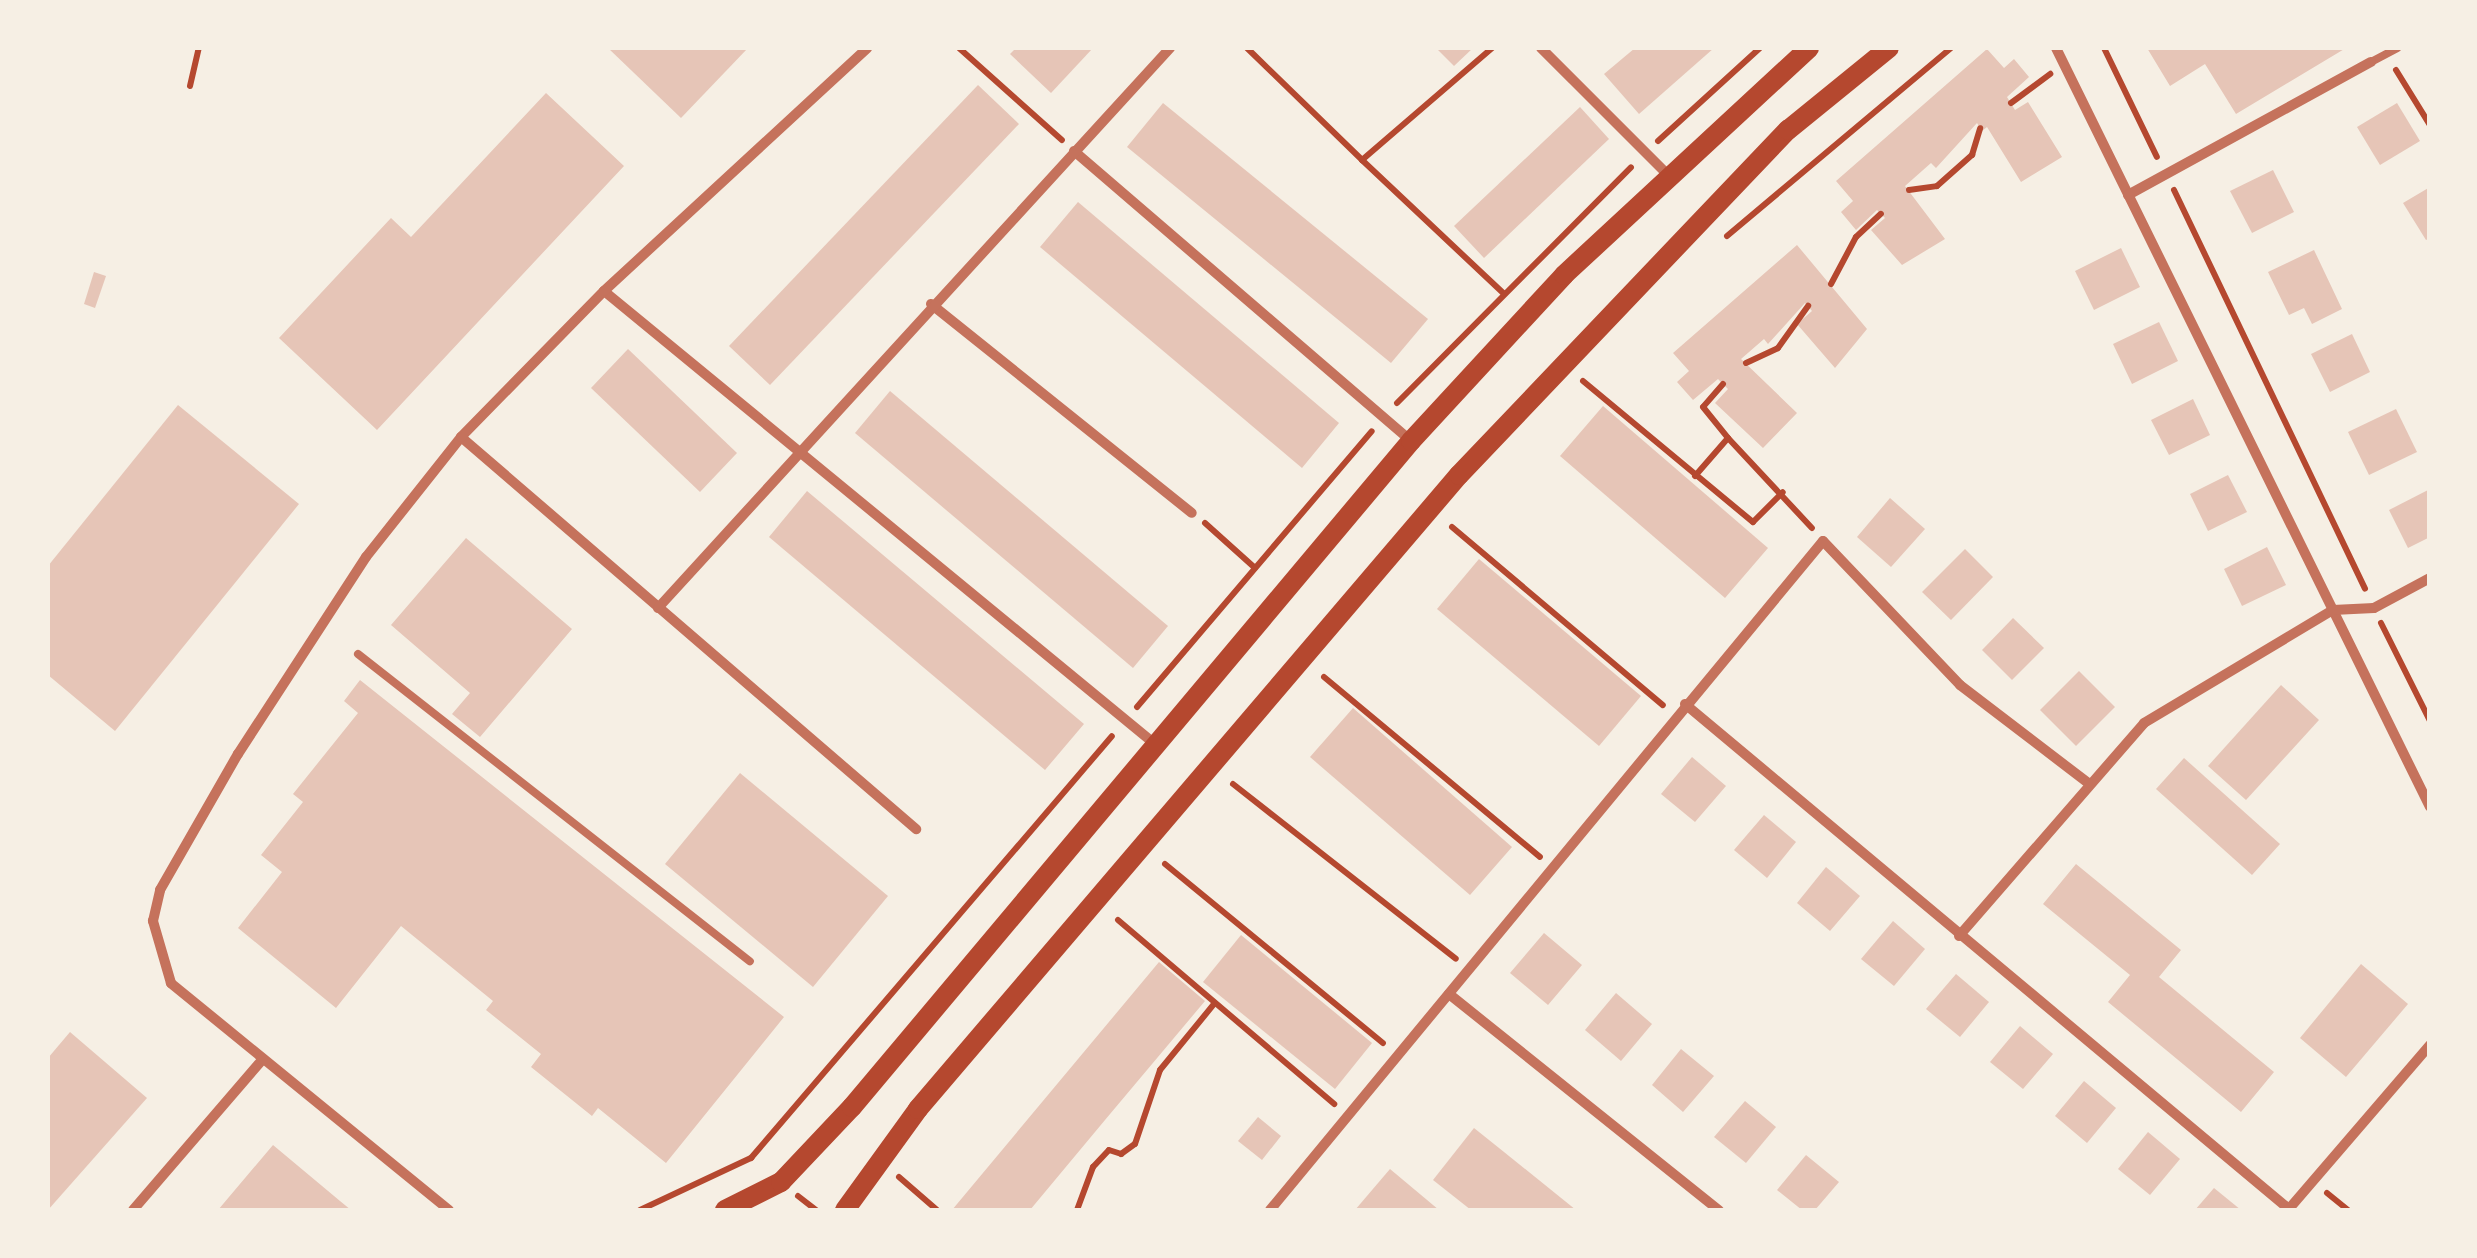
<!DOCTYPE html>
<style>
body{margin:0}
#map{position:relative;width:2477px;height:1258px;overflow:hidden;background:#f6efe4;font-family:Mulish,sans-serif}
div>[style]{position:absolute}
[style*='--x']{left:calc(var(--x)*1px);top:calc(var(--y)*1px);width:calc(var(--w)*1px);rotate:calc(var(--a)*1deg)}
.building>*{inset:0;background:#e6c5b7}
.path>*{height:6px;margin:-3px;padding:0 3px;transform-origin:3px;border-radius:3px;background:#b5482f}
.service>*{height:8px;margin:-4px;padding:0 4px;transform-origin:4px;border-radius:4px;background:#c5725c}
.minor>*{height:10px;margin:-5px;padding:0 5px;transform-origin:5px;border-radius:5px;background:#c5725c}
.secondary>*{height:20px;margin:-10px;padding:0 10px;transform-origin:10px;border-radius:10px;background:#b5482f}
span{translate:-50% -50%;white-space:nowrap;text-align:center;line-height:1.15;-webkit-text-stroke:8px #f6efe4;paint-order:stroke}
.frame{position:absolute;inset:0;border:50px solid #f6efe4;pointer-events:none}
</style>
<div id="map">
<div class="building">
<div style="clip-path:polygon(608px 48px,748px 48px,681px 118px)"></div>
<div style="clip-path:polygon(1016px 48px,1093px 48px,1051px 93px,1010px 54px)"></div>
<div style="clip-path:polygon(1436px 48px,1473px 48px,1454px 66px)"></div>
<div style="clip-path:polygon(1635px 48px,1714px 48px,1639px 114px,1604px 74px)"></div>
<div style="clip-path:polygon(2147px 48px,2346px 48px,2236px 114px,2205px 64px,2170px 86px)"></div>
<div style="clip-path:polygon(1987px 49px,2004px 68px,2014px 59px,2029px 77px,2007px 97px,2015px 110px,2028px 102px,2062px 157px,2021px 182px,1987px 127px,1982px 131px,1977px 123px,1936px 168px,1931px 163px,1905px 186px,1945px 239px,1902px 265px,1871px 230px,1885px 218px,1877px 210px,1856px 230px,1841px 212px,1853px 201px,1836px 181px)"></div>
<div style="clip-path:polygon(978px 85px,1019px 124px,770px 385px,729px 346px)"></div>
<div style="clip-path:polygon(546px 93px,624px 166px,377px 430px,279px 338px,391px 218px,411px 237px)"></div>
<div style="clip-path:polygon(1163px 103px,1428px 319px,1391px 363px,1127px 147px)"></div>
<div style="clip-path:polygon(2397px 103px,2420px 141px,2380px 165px,2357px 127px)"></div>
<div style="clip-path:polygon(1580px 107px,1609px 139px,1484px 258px,1454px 226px)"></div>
<div style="clip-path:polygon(2273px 170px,2294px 212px,2252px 233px,2230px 191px)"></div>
<div style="clip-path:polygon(2430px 187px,2430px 238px,2426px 240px,2403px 203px)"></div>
<div style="clip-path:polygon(1078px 202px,1339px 423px,1302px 468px,1040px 247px)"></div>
<div style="clip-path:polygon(1797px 245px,1867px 329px,1835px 368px,1797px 324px,1812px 311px,1805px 303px,1768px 344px,1764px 339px,1741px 359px,1797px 413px,1763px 448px,1715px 403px,1728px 389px,1718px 379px,1693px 400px,1677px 382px,1689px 371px,1673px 353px)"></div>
<div style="clip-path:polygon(2121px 248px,2140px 287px,2094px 310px,2075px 271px)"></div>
<div style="clip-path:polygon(2314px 250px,2342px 309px,2312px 324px,2304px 308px,2289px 315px,2268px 272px)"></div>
<div style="clip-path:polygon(94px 272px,106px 276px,95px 308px,84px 304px)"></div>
<div style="clip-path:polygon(2159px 322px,2178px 361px,2132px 384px,2113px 344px)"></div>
<div style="clip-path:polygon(2352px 334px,2370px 372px,2330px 392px,2311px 354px)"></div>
<div style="clip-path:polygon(628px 349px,737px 453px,700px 492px,591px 388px)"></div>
<div style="clip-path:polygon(890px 391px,1168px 626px,1133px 668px,855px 433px)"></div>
<div style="clip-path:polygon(2193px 399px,2210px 435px,2169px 455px,2151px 420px)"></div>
<div style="clip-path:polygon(178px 405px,299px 504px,115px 731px,48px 675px,48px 566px)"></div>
<div style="clip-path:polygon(1603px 406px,1768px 548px,1725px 598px,1560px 456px)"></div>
<div style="clip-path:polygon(2396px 409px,2417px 452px,2369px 475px,2348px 432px)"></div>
<div style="clip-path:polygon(2228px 475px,2247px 512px,2208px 531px,2190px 494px)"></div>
<div style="clip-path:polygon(2428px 490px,2430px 537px,2408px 548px,2389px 510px)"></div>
<div style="clip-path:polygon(807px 491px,1084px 724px,1045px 770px,769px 537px)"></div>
<div style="clip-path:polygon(1890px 498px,1925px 529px,1891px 567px,1857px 537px)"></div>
<div style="clip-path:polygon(466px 538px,572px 629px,480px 737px,452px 714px,470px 693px,391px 625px)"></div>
<div style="clip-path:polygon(2267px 547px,2286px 585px,2242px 606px,2224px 569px)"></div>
<div style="clip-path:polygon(1965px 549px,1993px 577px,1951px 620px,1922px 592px)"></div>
<div style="clip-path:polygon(1479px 559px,1641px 696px,1599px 746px,1437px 609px)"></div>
<div style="clip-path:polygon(2013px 618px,2044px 648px,2012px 680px,1982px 650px)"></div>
<div style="clip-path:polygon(2079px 671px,2115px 707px,2076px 746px,2040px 710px)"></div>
<div style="clip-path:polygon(360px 680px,784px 1017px,666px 1163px,598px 1108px,592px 1116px,531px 1067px,541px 1054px,486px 1010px,493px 1001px,401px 926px,336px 1008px,238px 928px,282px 872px,261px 855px,303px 802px,293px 794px,358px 713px,344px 701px)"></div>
<div style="clip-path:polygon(2281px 685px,2319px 720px,2246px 800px,2208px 766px)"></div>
<div style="clip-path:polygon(1353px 708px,1512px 847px,1470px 895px,1310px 757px)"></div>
<div style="clip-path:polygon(1692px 757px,1726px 786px,1695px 822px,1661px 794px)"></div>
<div style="clip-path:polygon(2184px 758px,2280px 844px,2252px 875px,2156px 789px)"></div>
<div style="clip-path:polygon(740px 773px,888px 896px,813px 987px,665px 864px)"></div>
<div style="clip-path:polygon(1764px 815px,1796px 842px,1767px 878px,1734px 850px)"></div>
<div style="clip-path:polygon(2076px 864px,2181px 950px,2159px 977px,2274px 1072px,2241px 1112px,2108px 1002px,2130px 975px,2043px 904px)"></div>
<div style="clip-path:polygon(1826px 867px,1860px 896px,1830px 931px,1797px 903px)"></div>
<div style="clip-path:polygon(1893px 921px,1925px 949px,1894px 986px,1861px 959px)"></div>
<div style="clip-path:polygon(1544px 933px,1582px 965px,1548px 1005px,1510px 973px)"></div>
<div style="clip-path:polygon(1241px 935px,1372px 1043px,1335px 1089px,1203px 982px)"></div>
<div style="clip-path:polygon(1159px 962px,1205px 1001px,1105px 1120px,1030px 1210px,952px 1210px)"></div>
<div style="clip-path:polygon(2361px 964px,2408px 1004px,2346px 1077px,2300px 1038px)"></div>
<div style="clip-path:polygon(1956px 974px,1989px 1002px,1960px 1037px,1926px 1009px)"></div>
<div style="clip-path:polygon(1616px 993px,1652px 1024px,1621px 1061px,1585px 1030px)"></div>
<div style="clip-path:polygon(2020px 1026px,2053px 1054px,2023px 1089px,1990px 1062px)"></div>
<div style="clip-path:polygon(70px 1032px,147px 1098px,48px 1210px,48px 1058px)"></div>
<div style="clip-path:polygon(1681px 1049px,1714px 1076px,1683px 1112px,1652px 1085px)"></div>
<div style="clip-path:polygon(2084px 1081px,2116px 1108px,2087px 1143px,2055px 1116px)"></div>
<div style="clip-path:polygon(1745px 1101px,1776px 1127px,1746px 1163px,1714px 1137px)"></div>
<div style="clip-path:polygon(1258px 1117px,1281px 1136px,1262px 1160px,1238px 1141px)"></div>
<div style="clip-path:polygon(1474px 1128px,1504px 1152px,1576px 1210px,1471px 1210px,1433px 1180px)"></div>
<div style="clip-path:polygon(2148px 1132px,2180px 1159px,2150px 1195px,2118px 1169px)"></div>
<div style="clip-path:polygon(273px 1145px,340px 1201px,351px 1210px,218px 1210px)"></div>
<div style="clip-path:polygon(1806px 1155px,1839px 1182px,1815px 1210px,1802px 1210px,1777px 1190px)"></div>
<div style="clip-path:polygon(1390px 1169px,1439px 1210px,1355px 1210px)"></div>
<div style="clip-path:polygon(2214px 1188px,2241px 1210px,2195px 1210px)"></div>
</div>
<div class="path">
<div style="--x:959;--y:48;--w:138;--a:41.8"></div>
<div style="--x:1247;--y:48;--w:161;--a:44.2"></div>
<div style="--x:1362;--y:160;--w:172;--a:-40.7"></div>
<div style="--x:2104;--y:48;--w:121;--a:64.1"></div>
<div style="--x:2396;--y:70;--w:65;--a:58.3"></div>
<div style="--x:190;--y:86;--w:39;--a:-77"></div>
<div style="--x:2011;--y:103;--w:49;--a:-36.6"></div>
<div style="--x:1658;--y:141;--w:138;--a:-42.4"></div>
<div style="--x:1362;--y:160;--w:194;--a:43.3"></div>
<div style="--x:1909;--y:190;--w:28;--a:-8"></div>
<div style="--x:1937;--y:186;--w:47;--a:-41.5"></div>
<div style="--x:1972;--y:155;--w:28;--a:-73"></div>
<div style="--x:2174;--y:190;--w:442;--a:64.4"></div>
<div style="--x:1727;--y:236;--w:292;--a:-40"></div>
<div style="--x:1831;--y:284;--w:53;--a:-62"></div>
<div style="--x:1856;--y:237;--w:34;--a:-43"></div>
<div style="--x:1746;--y:363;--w:35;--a:-25"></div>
<div style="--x:1778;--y:348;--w:52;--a:-54.5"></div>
<div style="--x:1583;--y:381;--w:221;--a:39.7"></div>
<div style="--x:1753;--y:522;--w:42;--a:-45"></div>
<div style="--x:1723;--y:384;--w:30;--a:131"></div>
<div style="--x:1703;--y:407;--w:40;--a:51"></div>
<div style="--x:1397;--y:403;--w:332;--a:-45.2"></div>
<div style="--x:1695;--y:476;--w:50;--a:-49"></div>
<div style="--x:1728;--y:438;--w:123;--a:47"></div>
<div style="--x:1205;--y:523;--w:67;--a:42"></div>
<div style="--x:1452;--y:527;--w:276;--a:40.2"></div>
<div style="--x:2381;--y:623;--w:110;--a:63.4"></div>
<div style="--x:1324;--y:677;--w:281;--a:39.8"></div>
<div style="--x:1137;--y:707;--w:362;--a:-49.6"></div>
<div style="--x:1233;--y:784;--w:283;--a:38.1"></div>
<div style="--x:1165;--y:864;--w:282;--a:39.4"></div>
<div style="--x:1118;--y:920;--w:284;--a:40.4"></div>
<div style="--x:899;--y:1177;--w:50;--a:41"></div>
<div style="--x:2327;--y:1193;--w:27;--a:39"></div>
<div style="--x:798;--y:1196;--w:23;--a:38"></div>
<div style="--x:640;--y:1210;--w:123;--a:-25.1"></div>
<div style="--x:751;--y:1158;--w:555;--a:-49.45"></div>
<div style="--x:1077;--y:1210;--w:46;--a:-69.6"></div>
<div style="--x:1093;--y:1167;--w:23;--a:-47"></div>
<div style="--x:1109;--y:1150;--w:13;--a:18"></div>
<div style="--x:1121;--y:1154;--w:17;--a:-36"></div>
<div style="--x:1135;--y:1144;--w:78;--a:-71.3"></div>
<div style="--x:1160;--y:1070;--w:85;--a:-50.7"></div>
</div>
<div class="service">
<div style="--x:2371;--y:62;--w:30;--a:-28"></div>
<div style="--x:358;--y:654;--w:498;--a:38.1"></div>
</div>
<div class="minor">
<div style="--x:1541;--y:48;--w:180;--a:45"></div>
<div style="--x:2056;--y:48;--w:846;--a:63.77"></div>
<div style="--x:1074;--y:151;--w:445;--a:40.7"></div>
<div style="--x:2128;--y:195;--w:277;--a:-28.7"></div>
<div style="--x:604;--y:291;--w:713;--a:39.43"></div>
<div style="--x:931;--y:304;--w:334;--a:38.7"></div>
<div style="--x:461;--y:437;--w:601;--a:40.75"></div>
<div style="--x:658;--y:608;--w:759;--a:-47.56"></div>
<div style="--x:1685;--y:704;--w:787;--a:39.9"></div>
<div style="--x:1959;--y:936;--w:282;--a:-49"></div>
<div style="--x:2144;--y:723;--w:220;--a:-30.9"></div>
<div style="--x:2333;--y:610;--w:41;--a:-2.8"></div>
<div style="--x:2374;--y:608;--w:64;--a:-28.2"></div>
<div style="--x:1449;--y:994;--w:346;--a:38.7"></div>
<div style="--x:133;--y:1210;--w:199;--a:-49.3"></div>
<div style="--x:449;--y:1210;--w:359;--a:-140.8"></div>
<div style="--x:171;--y:983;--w:65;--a:-106.2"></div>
<div style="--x:153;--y:921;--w:32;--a:-77"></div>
<div style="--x:160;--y:890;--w:157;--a:-60.2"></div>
<div style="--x:238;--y:754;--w:235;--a:-57"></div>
<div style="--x:366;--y:557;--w:153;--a:-51.6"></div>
<div style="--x:461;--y:437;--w:204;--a:-45.6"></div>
<div style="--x:604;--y:291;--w:358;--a:-42.7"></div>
<div style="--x:1270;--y:1210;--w:868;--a:-50.42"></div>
<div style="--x:1823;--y:541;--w:199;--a:46.4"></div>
<div style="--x:1960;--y:685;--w:161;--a:37.4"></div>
<div style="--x:2288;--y:1210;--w:218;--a:-49.3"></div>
</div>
<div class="secondary">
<div style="--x:725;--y:1210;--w:63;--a:-26.6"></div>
<div style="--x:781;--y:1182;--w:103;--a:-46.6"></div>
<div style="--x:852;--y:1107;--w:870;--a:-49.99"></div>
<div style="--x:1411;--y:441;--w:226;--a:-47.3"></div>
<div style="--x:1564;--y:275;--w:334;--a:-42.8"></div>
<div style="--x:845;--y:1210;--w:125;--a:-54.1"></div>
<div style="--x:918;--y:1109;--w:833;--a:-49.53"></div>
<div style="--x:1459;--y:475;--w:477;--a:-46.4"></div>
<div style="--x:1788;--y:130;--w:130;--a:-39.1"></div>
</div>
<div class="frame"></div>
</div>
